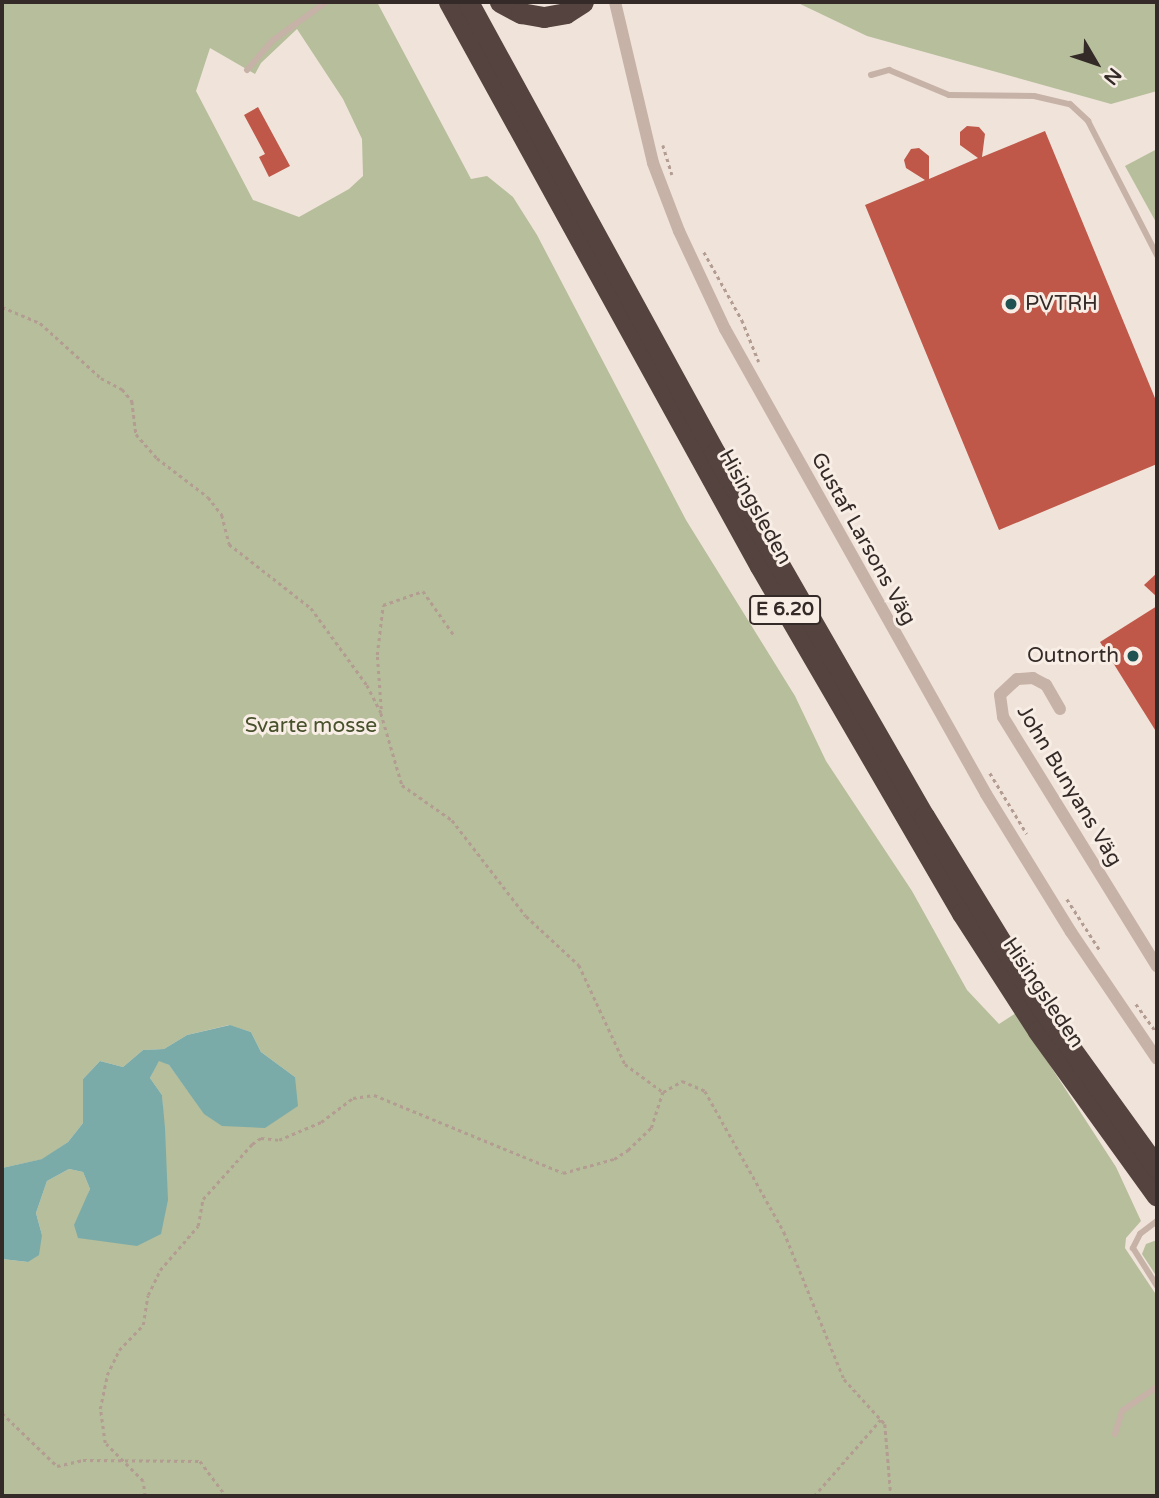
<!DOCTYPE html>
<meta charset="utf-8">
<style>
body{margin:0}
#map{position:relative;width:1159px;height:1498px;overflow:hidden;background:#f0e3da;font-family:"Varela Round",sans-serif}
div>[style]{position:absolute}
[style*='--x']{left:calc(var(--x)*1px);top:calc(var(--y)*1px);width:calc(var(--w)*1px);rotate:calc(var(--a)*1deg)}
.green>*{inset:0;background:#b6be9b}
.water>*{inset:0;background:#7baba8}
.building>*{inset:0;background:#bf5849}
.path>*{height:2.5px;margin-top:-1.25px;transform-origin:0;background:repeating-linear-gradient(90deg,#b39c91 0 3.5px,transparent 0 7px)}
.lane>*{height:6px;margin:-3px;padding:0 3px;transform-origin:3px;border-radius:3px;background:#c7b2a7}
.street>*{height:12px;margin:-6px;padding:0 6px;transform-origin:6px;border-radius:6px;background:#c7b2a7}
.highway>*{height:21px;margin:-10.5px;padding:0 10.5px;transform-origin:10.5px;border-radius:10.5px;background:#54433e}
.dots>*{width:19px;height:19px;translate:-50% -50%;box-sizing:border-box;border:4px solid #f8eee6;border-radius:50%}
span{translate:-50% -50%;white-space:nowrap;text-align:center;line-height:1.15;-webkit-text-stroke:6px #f8eee6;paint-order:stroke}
.shield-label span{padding:2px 5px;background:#f8eee6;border:2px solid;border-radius:5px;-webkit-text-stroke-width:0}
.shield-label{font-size:19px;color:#342a27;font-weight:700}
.poi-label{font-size:21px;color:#342a27}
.left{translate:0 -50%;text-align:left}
.right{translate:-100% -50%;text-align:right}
.street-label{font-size:21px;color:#342a27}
.park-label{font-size:21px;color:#47512c}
.frame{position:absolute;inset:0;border:4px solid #342a27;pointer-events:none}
.north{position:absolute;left:1061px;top:28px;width:70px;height:70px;-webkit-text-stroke:5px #f8eee6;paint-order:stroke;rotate:129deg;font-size:19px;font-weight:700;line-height:28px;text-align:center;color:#342a27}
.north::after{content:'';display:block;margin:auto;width:24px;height:32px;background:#342a27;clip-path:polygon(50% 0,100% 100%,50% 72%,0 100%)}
</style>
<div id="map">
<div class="green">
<div style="clip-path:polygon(evenodd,2px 2px,377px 2px,471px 179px,487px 176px,513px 197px,537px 235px,686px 520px,795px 696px,826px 761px,912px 891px,967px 990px,999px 1024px,1016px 1013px,1116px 1167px,1141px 1221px,1126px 1238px,1125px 1248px,1157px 1296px,1157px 1496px,2px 1496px,2px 1259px,28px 1262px,42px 1235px,36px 1213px,47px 1181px,69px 1169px,83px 1172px,90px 1189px,84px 1206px,165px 1173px,162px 1095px,150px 1078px,159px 1060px,169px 1065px,188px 1091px,295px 1077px,261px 1052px,251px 1032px,229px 1025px,187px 1035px,164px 1049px,143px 1050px,123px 1067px,100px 1061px,83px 1079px,83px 1123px,68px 1142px,43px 1159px,2px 1168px,2px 2px,297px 29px,343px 99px,362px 139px,363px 176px,349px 189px,299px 217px,253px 200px,196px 91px,210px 48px,255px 74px,261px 63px,297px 29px)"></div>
<div style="clip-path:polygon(796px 2px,1157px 2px,1157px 91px,1111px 104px,867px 36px)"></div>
<div style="clip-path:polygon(1157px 149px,1157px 224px,1125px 166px)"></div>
<div style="clip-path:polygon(1157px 1240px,1157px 1277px,1142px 1254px,1146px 1244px)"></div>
</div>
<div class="water">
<div style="clip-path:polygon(230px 1025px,251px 1032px,261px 1052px,295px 1077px,298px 1106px,265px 1128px,222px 1126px,204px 1114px,169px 1065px,159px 1061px,150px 1078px,162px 1095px,165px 1128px,168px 1200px,161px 1234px,137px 1246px,78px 1238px,74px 1225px,90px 1189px,83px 1172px,69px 1169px,47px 1181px,36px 1213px,42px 1235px,39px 1255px,28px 1262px,2px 1259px,2px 1168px,42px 1159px,68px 1142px,83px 1123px,83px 1079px,100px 1061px,123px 1067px,143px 1050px,164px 1049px,187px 1035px)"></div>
</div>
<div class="building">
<div style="clip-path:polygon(258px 107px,290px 166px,269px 177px,259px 157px,265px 154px,244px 115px)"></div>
<div style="clip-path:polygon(967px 126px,979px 127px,985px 134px,982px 157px,1045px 131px,1157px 403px,1157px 464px,999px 530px,865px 205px,925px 180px,906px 168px,904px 160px,911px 149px,919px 148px,929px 156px,929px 179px,978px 158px,960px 145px,960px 132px)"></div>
<div style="clip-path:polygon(1157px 573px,1157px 597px,1144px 585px)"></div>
<div style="clip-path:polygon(1157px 606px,1157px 733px,1100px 642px)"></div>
</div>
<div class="path">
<div style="--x:663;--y:145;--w:31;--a:73"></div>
<div style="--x:704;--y:252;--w:78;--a:60.8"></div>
<div style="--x:742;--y:320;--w:45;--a:68"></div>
<div style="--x:2;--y:307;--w:41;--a:22.8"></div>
<div style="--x:40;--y:323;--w:82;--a:42"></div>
<div style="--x:101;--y:378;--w:24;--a:28"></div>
<div style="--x:122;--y:389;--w:16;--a:50"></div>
<div style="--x:132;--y:401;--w:33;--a:83"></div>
<div style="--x:136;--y:434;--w:32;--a:49"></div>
<div style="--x:157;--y:458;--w:64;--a:37.4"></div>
<div style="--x:208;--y:497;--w:23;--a:52"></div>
<div style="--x:222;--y:515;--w:30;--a:76"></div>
<div style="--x:229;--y:544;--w:104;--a:38"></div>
<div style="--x:311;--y:608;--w:95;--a:54"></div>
<div style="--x:367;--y:685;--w:31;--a:63"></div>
<div style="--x:381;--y:713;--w:75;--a:73.7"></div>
<div style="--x:402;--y:785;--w:61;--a:35"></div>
<div style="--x:452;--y:820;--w:121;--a:52.4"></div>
<div style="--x:526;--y:916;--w:72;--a:42.8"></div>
<div style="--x:579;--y:965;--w:109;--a:65.1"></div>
<div style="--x:625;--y:1064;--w:47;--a:36.4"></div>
<div style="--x:381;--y:709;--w:54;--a:-94.2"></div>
<div style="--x:377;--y:655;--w:50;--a:-83.2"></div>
<div style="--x:383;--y:605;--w:42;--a:-19.3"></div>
<div style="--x:423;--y:591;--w:54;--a:54.8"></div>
<div style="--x:990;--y:773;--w:71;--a:58.8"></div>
<div style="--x:1067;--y:899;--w:63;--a:57.3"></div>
<div style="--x:1136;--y:1004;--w:36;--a:54"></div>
<div style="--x:2;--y:1413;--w:76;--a:43.9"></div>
<div style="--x:57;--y:1466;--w:27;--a:-13"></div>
<div style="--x:83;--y:1460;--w:117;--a:0.5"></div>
<div style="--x:200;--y:1461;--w:44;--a:53.4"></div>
<div style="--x:226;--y:1496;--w:39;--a:0"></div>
<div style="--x:145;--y:1496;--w:15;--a:-98"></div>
<div style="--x:143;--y:1481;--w:54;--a:-135"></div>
<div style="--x:105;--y:1443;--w:34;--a:-98"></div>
<div style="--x:100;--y:1409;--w:35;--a:-78"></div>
<div style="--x:107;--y:1375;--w:28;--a:-64"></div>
<div style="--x:119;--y:1350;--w:35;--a:-46"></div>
<div style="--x:143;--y:1325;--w:30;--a:-81"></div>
<div style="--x:148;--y:1295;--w:28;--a:-64"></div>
<div style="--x:160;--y:1270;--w:58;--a:-49.2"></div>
<div style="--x:198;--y:1226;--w:27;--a:-80"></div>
<div style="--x:203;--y:1199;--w:74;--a:-48.3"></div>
<div style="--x:252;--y:1144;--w:11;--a:-34"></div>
<div style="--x:261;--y:1138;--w:18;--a:6"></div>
<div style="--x:279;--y:1140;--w:46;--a:-23.2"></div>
<div style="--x:321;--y:1122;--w:40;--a:-37"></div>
<div style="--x:353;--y:1098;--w:21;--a:-8"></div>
<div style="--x:374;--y:1095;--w:204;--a:22.4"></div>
<div style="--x:563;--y:1173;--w:53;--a:-15.4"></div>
<div style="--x:614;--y:1159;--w:17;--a:-33"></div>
<div style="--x:628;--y:1150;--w:32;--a:-44"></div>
<div style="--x:651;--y:1128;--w:38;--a:-72"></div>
<div style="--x:663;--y:1092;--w:22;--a:-30"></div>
<div style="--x:682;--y:1081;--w:25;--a:23"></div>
<div style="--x:705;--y:1091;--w:162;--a:60.7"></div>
<div style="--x:784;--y:1232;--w:159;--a:67.8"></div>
<div style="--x:844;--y:1379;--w:61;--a:47.7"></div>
<div style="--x:885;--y:1424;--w:72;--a:85.2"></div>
<div style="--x:814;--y:1496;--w:103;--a:-48.9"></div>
</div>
<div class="lane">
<div style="--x:247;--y:70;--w:38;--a:-49"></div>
<div style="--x:272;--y:41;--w:67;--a:-35.8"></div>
<div style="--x:871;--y:75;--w:19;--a:-16"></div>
<div style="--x:889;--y:70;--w:65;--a:22.6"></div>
<div style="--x:949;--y:95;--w:85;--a:0.7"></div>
<div style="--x:1034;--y:96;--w:37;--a:13"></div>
<div style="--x:1070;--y:104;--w:25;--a:43"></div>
<div style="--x:1088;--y:121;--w:151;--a:62.8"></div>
<div style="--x:1157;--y:1221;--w:21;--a:143"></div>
<div style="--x:1140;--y:1234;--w:16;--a:117"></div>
<div style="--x:1133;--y:1248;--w:45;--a:57.7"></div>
<div style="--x:1115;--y:1434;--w:24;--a:-73"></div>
<div style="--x:1122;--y:1411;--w:42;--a:-34.4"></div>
</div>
<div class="street">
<div style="--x:615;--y:2;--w:165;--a:76.7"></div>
<div style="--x:653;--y:163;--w:73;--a:69.1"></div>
<div style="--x:679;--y:231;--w:108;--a:64.9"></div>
<div style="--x:725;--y:329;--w:533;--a:60.69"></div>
<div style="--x:986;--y:794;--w:162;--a:58.4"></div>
<div style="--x:1071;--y:932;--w:153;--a:55.9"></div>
<div style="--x:1060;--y:709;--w:28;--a:-120"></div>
<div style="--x:1046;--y:685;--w:15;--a:-152"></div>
<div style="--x:1033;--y:678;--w:16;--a:176"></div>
<div style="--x:1017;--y:679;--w:23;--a:137"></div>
<div style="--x:1000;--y:695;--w:22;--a:82"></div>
<div style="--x:1003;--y:717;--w:293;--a:58.3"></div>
</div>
<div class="highway">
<div style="--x:449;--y:2;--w:644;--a:61.13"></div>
<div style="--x:760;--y:566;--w:402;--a:59.8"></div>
<div style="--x:962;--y:913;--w:140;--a:57.2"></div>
<div style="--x:1038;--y:1031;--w:203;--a:54.2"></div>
<div style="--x:468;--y:2;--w:514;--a:61.29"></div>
<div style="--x:715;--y:453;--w:419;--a:60.1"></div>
<div style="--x:924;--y:816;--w:224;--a:58.5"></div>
<div style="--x:1041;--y:1007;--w:198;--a:54.2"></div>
<div style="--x:500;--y:2;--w:24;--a:28"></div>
<div style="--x:521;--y:13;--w:23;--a:10"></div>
<div style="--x:544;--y:17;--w:22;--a:-10"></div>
<div style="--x:566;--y:13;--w:20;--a:-33"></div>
</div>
<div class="dots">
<div style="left:1011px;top:304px;background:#1f5351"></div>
<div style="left:1133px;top:656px;background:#1f5351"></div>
</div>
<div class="shield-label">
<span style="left:785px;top:610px">E 6.20</span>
</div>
<div class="poi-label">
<span class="left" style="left:1025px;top:304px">PVTRH</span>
<span class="right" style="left:1119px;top:656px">Outnorth</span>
</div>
<div class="street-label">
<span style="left:755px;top:507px;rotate:61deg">Hisingsleden</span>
<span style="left:863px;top:539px;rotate:61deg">Gustaf Larsons Väg</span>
<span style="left:1069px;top:786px;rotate:59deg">John Bunyans Väg</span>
<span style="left:1043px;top:993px;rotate:56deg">Hisingsleden</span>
</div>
<div class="park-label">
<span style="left:311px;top:726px">Svarte mosse</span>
</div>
<div class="frame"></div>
<div class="north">N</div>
</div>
